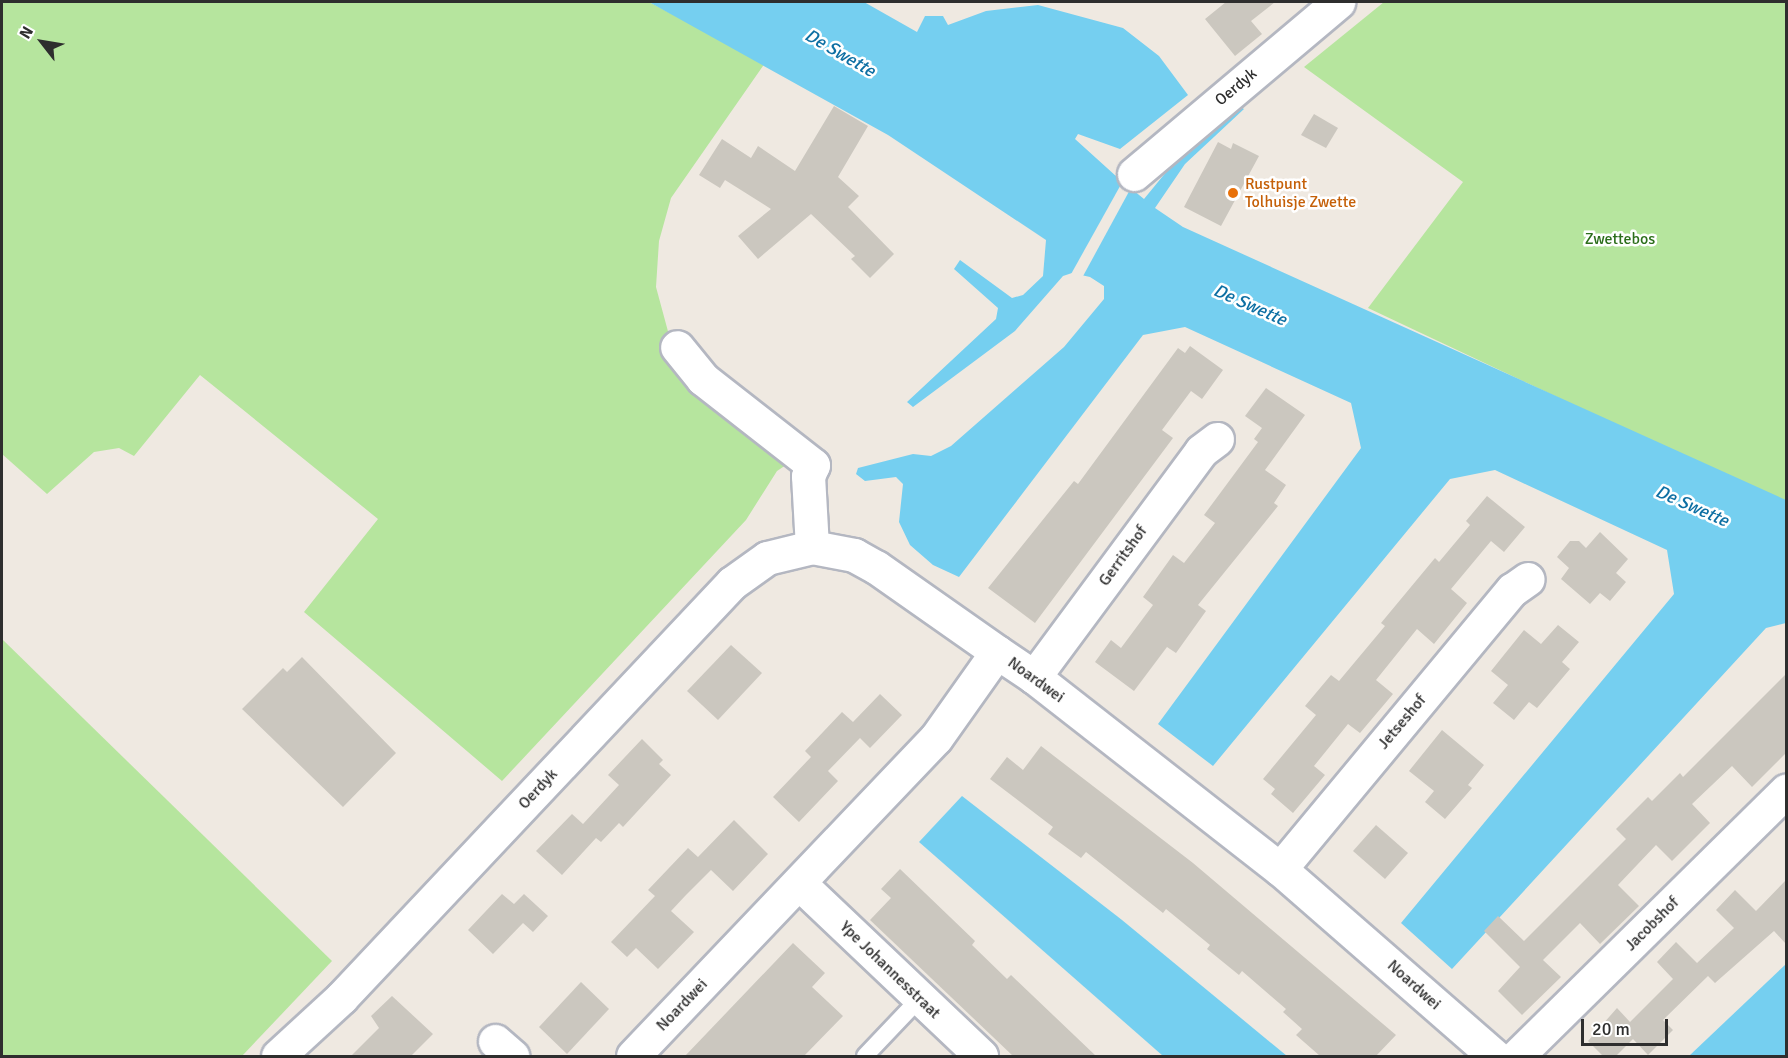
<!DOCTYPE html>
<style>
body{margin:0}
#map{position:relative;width:1788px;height:1058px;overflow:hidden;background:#efe9e1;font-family:Signika,sans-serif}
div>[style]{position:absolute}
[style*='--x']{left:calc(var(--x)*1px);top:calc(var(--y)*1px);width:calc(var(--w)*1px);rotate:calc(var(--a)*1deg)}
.green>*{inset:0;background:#b6e59e}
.water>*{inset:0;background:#75cff0}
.pier>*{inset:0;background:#efe9e1}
.building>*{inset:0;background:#cbc7bf}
.roads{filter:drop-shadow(2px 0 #b4b7c1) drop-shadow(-2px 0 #b4b7c1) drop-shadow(0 2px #b4b7c1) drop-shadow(0 -2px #b4b7c1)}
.lane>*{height:16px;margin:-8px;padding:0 8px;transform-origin:8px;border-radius:8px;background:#fff}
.street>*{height:33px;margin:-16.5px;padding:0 16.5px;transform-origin:16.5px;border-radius:16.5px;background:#fff}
.dots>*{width:16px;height:16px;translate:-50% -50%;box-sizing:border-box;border:3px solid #fff;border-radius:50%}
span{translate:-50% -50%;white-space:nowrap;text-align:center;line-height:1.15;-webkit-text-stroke:5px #fff;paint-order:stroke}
.street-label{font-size:16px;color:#2e2e2e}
.food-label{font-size:16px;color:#c56008}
.left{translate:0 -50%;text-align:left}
.park-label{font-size:16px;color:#2c6e1b}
.water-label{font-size:18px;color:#0d6fa3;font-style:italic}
.frame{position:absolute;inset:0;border:3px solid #2e2e2e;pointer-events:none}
.north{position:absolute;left:12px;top:12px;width:60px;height:60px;-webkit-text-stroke:4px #fff;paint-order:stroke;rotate:301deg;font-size:16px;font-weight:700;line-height:24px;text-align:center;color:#2e2e2e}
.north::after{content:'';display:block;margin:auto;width:21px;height:27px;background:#2e2e2e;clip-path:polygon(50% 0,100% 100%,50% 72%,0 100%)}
.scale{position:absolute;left:1581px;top:1019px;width:87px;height:27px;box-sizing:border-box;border:3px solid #2e2e2e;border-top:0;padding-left:8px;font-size:18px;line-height:21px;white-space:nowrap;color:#2e2e2e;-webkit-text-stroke:4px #fff;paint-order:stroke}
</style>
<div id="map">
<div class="green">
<div style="clip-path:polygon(2px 2px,649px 2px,765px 63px,671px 198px,659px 241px,656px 287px,676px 361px,792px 461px,777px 471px,746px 520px,502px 781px,304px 612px,378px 519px,200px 375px,134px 456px,119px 448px,94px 452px,47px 494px,2px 454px)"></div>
<div style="clip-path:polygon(1384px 2px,1786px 2px,1786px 505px,1368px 308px,1463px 182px,1304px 67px)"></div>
<div style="clip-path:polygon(2px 639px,332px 961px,242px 1056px,2px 1056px)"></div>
</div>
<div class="water">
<div style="clip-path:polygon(649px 2px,864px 2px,917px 32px,925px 16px,943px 16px,948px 25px,986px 11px,1038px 5px,1123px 28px,1159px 56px,1188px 95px,1120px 149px,1078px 134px,1075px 139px,1117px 177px,1144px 199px,1176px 160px,1237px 105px,1244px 109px,1185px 164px,1155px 208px,1183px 227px,1786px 500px,1786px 623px,1766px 628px,1452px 969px,1401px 923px,1674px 594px,1667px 550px,1495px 470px,1450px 479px,1213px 766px,1158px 724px,1361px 448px,1351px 403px,1185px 327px,1143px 335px,959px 577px,933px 565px,910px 545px,899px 522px,903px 484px,896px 477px,865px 481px,856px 474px,858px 468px,913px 454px,931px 456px,951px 446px,1064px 347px,1104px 299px,1104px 286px,1090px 277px,1072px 273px,1063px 276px,1015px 331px,913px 407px,907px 402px,996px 319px,998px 308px,954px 269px,960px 260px,1012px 298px,1023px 295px,1043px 276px,1046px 240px,888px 135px)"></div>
<div style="clip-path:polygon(962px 796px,1122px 920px,1287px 1056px,1163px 1056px,919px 842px)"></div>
<div style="clip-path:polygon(1786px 964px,1786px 1056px,1689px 1056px)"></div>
</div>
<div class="pier">
<div style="clip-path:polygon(1124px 179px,1132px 186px,1082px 278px,1070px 276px)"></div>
</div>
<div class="building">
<div style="clip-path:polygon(1226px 2px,1275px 2px,1251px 21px,1262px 34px,1235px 56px,1205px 19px)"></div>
<div style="clip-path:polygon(834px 106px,868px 126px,838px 177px,859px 196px,848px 207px,894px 254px,870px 278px,851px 259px,855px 256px,811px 214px,758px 259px,738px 236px,771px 209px,725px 180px,720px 188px,699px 175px,722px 139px,751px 158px,758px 146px,795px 171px)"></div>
<div style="clip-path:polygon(1314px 114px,1338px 128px,1326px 148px,1301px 135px)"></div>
<div style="clip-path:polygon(1218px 142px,1231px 149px,1233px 143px,1259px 156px,1221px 226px,1184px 207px)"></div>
<div style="clip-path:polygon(1190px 346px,1223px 370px,1202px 399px,1191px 391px,1162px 430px,1173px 438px,1035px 623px,988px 588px,1074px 481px,1078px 484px,1178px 348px,1185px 353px)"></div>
<div style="clip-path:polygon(1266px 388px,1305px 415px,1265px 470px,1286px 485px,1274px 503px,1278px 506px,1198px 605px,1206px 611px,1176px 653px,1167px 647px,1134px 691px,1095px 662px,1111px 640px,1121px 648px,1153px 605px,1143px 597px,1173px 555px,1184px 563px,1215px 523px,1204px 515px,1258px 442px,1254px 439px,1262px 428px,1245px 416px)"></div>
<div style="clip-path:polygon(1487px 496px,1525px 527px,1504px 552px,1491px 541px,1451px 589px,1467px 603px,1434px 644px,1417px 629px,1376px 680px,1393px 694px,1360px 733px,1348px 724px,1314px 766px,1325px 775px,1293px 813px,1271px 794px,1275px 789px,1263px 779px,1316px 715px,1305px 706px,1331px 675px,1339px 681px,1385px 626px,1381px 623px,1435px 558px,1439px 562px,1470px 525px,1466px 521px)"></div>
<div style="clip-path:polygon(1600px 532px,1628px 559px,1616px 573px,1626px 582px,1610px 601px,1600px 593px,1590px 604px,1561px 579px,1569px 568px,1557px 557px,1570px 541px,1579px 541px,1586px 548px)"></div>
<div style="clip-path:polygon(1558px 625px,1579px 642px,1562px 662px,1570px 669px,1537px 708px,1529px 702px,1514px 720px,1493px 703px,1508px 685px,1491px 671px,1524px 630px,1541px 644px)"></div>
<div style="clip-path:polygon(731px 645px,762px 673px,718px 720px,687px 691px)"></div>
<div style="clip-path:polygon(302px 657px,396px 753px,343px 807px,242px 709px,283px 668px,287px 672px)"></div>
<div style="clip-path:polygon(1786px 674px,1786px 753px,1752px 787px,1732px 766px,1692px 804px,1710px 823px,1672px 861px,1656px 845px,1618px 885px,1639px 906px,1600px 944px,1580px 923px,1543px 960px,1561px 977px,1522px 1015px,1498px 991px,1520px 967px,1484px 931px,1498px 916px,1524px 941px,1626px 839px,1616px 829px,1648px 797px,1652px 801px,1680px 773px,1683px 777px)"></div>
<div style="clip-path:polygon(880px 694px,902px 715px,870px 748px,860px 738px,828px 771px,838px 781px,799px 822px,773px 797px,811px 757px,805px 751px,842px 712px,853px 722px)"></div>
<div style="clip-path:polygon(1442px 730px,1484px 765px,1468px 785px,1472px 788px,1445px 819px,1425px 802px,1434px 791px,1409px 771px)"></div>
<div style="clip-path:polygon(642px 739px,663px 760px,659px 764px,671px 775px,623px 827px,619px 823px,601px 842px,596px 838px,562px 875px,536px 851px,572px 814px,583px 824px,619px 785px,608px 775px)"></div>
<div style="clip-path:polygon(1041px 746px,1193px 863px,1396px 1035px,1376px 1056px,1320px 1056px,1296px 1035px,1302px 1029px,1283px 1012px,1286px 1009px,1242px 971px,1239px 975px,1207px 949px,1210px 945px,1166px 909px,1163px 913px,1086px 852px,1081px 858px,1048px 834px,1053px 827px,990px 779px,1007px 757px,1023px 770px)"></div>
<div style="clip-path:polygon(734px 820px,768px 854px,733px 891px,711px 870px,686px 895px,671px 911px,694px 932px,658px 969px,636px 948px,627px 957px,611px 942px,655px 896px,648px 890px,688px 848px,698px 857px)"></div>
<div style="clip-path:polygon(1376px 825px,1408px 853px,1385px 879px,1353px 851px)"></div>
<div style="clip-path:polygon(900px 869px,975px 941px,972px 945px,1007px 979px,1011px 975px,1096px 1056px,1013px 1056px,890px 939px,870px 920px,891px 898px,881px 889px)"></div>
<div style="clip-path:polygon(1786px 880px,1786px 944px,1774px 931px,1715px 983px,1708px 976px,1663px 1020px,1673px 1030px,1648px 1055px,1633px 1039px,1616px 1056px,1603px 1056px,1588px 1041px,1617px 1008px,1630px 1022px,1673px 979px,1657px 962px,1676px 942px,1697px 963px,1734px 928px,1716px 910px,1735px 890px,1756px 911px)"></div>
<div style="clip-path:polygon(502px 894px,514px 904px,524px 894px,548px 916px,533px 932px,523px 923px,493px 954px,468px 930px)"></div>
<div style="clip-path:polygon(793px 943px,825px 973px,812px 987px,843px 1016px,804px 1056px,685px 1056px)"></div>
<div style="clip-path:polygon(581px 982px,609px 1009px,567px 1054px,539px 1027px)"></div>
<div style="clip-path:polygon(392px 996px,433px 1034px,411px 1056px,351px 1056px,379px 1028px,371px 1016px)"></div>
</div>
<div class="roads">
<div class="lane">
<div style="--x:865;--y:1056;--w:80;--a:-46.5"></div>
</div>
<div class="street">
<div style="--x:1134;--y:174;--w:267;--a:-40.1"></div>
<div style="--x:812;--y:547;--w:43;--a:10.8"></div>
<div style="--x:854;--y:555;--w:25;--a:29"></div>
<div style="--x:876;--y:567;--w:148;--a:35.1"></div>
<div style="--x:1034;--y:677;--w:281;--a:-53.5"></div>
<div style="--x:1201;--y:451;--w:20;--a:-37"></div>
<div style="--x:1280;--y:869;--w:363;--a:-50.3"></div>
<div style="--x:1512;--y:590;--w:19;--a:-35"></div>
<div style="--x:799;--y:883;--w:251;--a:43.5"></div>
<div style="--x:495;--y:1041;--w:23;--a:41"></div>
<div style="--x:278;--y:1056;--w:86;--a:-42.6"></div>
<div style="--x:341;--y:998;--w:570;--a:-46.71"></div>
<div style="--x:732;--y:583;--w:43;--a:-35.5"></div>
<div style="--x:767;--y:558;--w:46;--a:-13.7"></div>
<div style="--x:812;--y:547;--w:71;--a:-93.2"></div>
<div style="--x:808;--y:476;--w:12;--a:-66"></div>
<div style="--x:813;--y:465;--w:140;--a:-142"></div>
<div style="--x:703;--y:379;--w:41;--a:-129.1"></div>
<div style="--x:633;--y:1056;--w:439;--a:-46.4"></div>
<div style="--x:936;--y:738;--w:105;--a:-54.7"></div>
<div style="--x:997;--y:652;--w:45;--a:34"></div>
<div style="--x:1034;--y:677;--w:312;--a:38"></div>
<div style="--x:1280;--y:869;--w:284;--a:41.1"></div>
<div style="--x:1517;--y:1056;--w:378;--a:-44.6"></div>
</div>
</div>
<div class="dots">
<div style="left:1233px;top:193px;background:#e8710a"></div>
</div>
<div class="street-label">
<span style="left:1236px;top:87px;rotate:-40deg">Oerdyk</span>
<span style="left:1123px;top:556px;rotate:-54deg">Gerritshof</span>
<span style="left:1036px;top:680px;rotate:36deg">Noardwei</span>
<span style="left:1402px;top:722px;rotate:-50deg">Jetseshof</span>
<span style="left:538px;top:789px;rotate:-47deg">Oerdyk</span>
<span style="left:1652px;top:924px;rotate:-45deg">Jacobshof</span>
<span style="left:890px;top:970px;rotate:44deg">Ype Johannesstraat</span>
<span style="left:1414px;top:985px;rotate:42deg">Noardwei</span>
<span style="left:682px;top:1005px;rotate:-46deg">Noardwei</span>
</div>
<div class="food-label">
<span class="left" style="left:1245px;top:193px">Rustpunt<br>Tolhuisje Zwette</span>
</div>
<div class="park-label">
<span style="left:1620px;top:239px">Zwettebos</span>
</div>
<div class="water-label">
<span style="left:840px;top:53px;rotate:30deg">De Swette</span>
<span style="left:1250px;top:305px;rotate:24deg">De Swette</span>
<span style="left:1692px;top:506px;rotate:24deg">De Swette</span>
</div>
<div class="frame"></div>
<div class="north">N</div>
<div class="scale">20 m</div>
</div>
